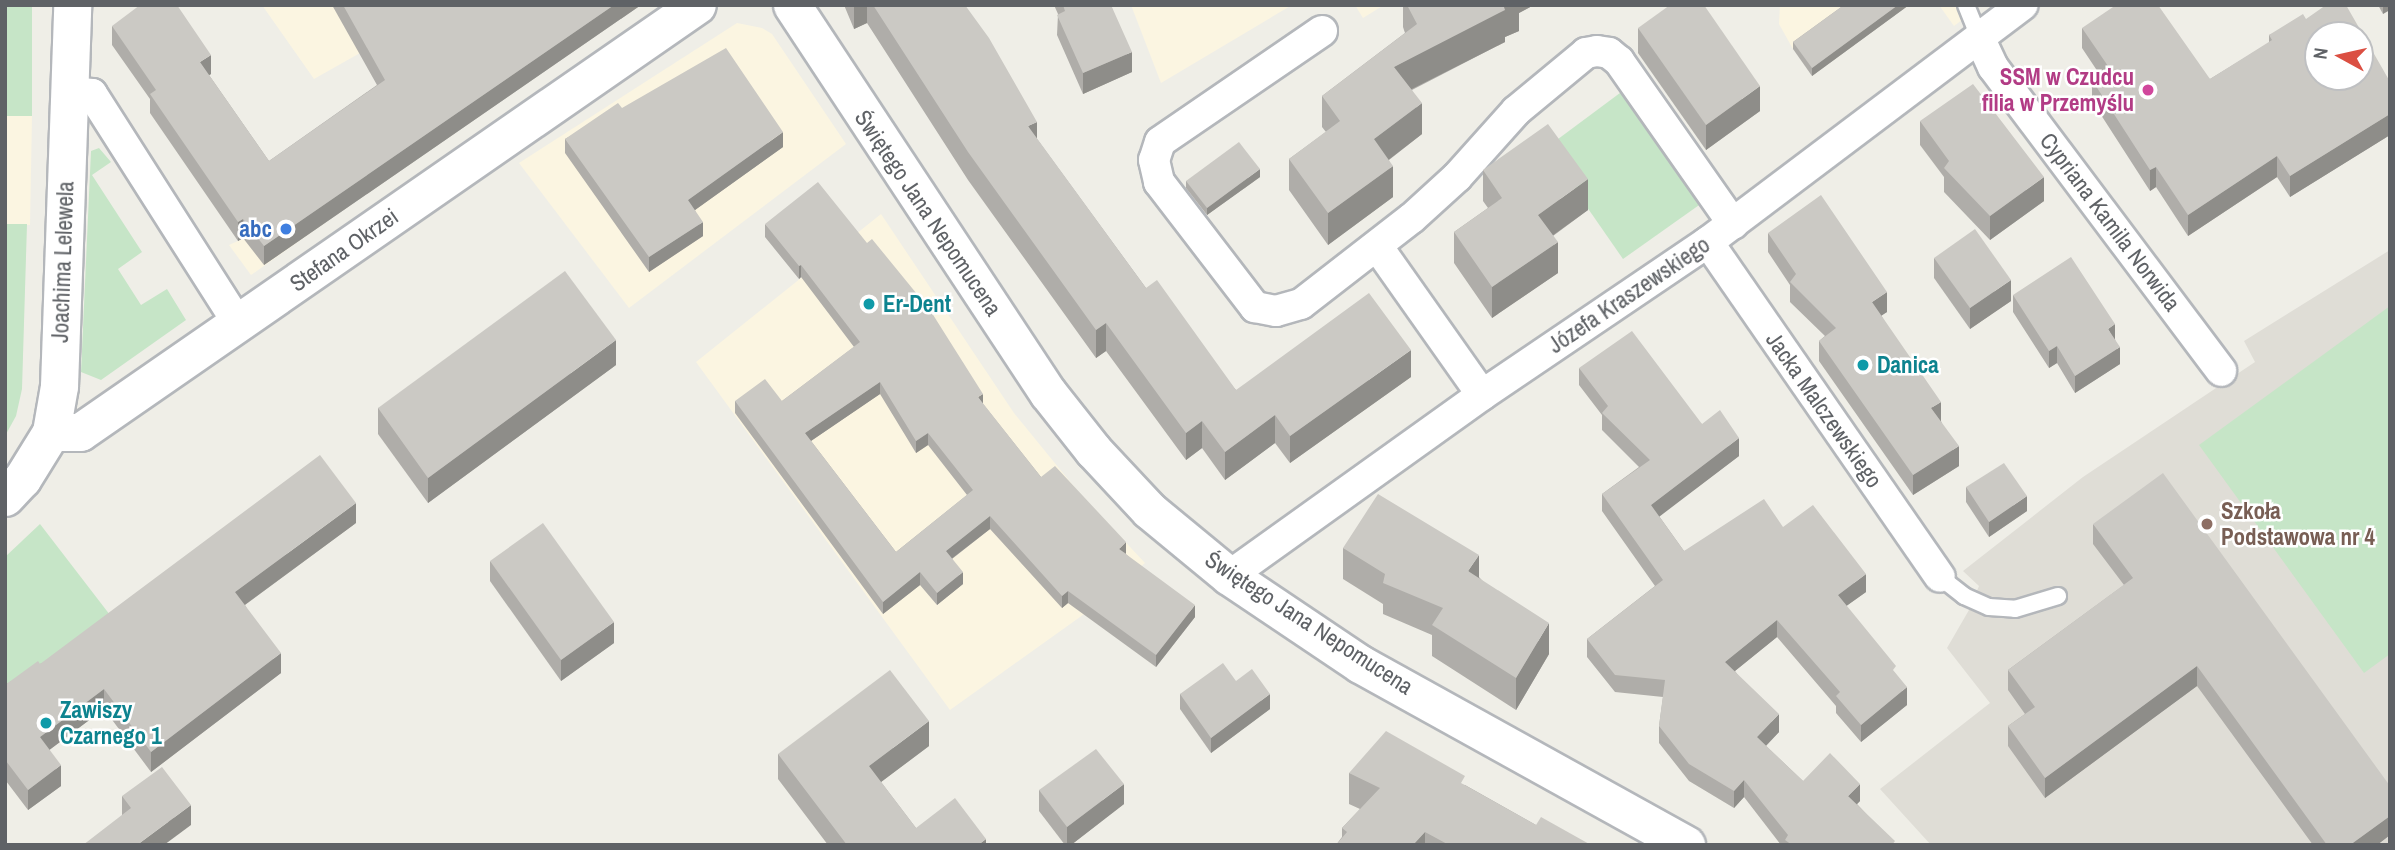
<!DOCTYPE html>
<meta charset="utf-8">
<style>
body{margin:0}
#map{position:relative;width:2395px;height:850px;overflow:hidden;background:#efeee7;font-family:"Archivo Narrow",sans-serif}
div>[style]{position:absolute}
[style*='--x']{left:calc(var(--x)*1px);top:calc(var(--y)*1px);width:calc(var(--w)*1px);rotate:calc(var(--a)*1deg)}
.commercial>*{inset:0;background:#fbf5e1}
.education>*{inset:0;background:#dfddd6}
.green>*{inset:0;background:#c6e5c7}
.roads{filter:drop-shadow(2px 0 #b4b7bb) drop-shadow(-2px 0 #b4b7bb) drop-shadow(0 2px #b4b7bb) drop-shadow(0 -2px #b4b7bb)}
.service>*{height:16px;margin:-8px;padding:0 8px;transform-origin:8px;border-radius:8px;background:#fff}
.minor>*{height:30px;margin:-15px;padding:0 15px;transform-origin:15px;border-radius:15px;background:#fff}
.tertiary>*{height:37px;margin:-18.5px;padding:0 18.5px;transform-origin:18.5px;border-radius:18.5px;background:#fff}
.wall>*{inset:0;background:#afada9}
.shaded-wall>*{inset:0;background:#8e8d89}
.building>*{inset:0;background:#cbc9c4}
.dots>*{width:19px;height:19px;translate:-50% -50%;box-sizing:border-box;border:4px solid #fff;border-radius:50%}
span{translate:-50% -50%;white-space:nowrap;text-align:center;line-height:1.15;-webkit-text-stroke:5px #fff;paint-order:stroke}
.hotel-label{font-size:23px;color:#b23c85;font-weight:700}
.right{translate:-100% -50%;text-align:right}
.street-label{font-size:23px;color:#5f6266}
.shop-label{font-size:23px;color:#366cbe;font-weight:700}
.culture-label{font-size:23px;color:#0d838f;font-weight:700}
.left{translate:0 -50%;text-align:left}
.education-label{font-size:23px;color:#785e54;font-weight:700}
.frame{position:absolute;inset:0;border:7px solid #5f6266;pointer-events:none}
.north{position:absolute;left:2304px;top:21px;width:70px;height:70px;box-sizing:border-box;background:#fff;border:2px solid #bfc0c2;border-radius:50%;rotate:278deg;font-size:19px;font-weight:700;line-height:28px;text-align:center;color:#5f6266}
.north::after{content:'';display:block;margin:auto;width:24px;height:32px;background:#db4f42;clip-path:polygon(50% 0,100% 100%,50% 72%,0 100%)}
</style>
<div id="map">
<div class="commercial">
<div style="clip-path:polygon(262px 5px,445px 5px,314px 79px)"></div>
<div style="clip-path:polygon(1131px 5px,1292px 5px,1161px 83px)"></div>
<div style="clip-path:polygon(1355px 5px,1384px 5px,1363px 18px)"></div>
<div style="clip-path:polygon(1780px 5px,1854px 5px,1793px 49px,1779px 24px)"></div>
<div style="clip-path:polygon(1939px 5px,1982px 5px,1954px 26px)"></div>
<div style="clip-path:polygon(737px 23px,762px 28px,772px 34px,846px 144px,629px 308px,519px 163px)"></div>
<div style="clip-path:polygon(5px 116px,32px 116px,30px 225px,5px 224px)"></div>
<div style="clip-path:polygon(318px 205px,329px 220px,251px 275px,229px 245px)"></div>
<div style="clip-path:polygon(881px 214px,1014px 413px,1076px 489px,1145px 563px,1087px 612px,950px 710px,696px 362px)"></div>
</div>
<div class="education">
<div style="clip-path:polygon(2390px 250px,2390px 845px,1931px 845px,1880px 789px,1990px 703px,1947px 648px,1969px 610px,1979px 586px,1963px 571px,2083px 477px,2255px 362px,2244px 341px)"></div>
</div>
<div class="green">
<div style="clip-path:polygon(5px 5px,32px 5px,32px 116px,5px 116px)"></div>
<div style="clip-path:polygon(1624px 90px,1702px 203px,1623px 259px,1546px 148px)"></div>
<div style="clip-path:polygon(99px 148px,111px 162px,92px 175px,142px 252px,118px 269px,141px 305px,167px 289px,186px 320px,101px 380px,81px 372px,91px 151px)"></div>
<div style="clip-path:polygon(5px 224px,27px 224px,22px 389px,16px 416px,5px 436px)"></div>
<div style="clip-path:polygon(2390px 306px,2390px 654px,2364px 673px,2199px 445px)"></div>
<div style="clip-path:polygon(40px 524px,110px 615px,5px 696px,5px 557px)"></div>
</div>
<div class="roads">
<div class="service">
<div style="--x:1966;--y:5;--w:35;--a:68"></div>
<div style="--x:1940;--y:577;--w:31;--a:38"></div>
<div style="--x:1964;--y:596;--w:27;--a:24"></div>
<div style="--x:1989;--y:607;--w:26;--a:4"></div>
<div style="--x:2015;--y:609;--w:45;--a:-16.8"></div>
</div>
<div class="minor">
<div style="--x:1322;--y:31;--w:196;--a:145.6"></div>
<div style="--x:1160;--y:142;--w:19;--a:108"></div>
<div style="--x:1154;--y:160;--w:23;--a:77"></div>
<div style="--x:1159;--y:182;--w:158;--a:52.5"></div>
<div style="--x:1255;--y:307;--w:21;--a:11"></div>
<div style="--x:1276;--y:311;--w:26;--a:-16"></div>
<div style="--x:1301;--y:304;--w:140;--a:-37.8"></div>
<div style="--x:1412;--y:218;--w:61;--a:-42.3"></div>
<div style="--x:1457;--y:177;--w:89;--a:-48.2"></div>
<div style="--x:1516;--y:111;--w:91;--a:-39.6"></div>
<div style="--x:1586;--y:53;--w:11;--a:-10"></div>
<div style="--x:1597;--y:51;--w:12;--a:9"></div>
<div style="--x:1609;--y:53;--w:13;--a:39"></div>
<div style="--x:1619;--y:61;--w:199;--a:55"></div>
<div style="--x:1979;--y:37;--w:33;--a:65"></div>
<div style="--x:1993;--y:67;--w:380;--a:53.1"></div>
<div style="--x:69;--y:92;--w:23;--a:5"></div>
<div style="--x:92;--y:94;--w:272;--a:57.5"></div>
<div style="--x:1708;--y:242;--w:407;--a:55.3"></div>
<div style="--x:1377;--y:246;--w:182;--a:54.8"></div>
<div style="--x:1229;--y:576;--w:311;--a:-35.6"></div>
<div style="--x:1482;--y:395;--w:273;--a:-34.1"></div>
<div style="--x:1708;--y:242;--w:394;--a:-37"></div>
</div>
<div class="tertiary">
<div style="--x:792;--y:5;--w:465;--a:56.6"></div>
<div style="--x:1048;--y:393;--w:73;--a:51.7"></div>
<div style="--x:1093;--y:450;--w:82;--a:47"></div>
<div style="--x:1149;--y:510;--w:104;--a:39.5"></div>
<div style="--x:1229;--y:576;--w:158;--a:33.9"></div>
<div style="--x:1360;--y:664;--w:373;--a:29"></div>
<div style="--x:51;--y:432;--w:29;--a:0"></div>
<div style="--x:80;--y:432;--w:750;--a:-34.69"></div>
<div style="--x:5;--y:497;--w:25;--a:-47"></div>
<div style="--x:22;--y:479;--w:55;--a:-58.3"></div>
<div style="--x:51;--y:432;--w:47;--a:-80.1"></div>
<div style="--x:59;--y:386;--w:381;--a:-88"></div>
</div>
</div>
<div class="wall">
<div style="clip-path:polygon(332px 5px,641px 5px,264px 265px,243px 238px,238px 241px,150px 113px,150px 99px,112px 45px,112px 26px,211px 74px,209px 75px,269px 161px,377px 85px)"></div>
<div style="clip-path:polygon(844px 5px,927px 5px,1037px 139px,1146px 288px,1236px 390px,1411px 377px,1290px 463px,1275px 443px,1225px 480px,1202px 448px,1186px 460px,1106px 351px,1096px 358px,968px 180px,867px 23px,854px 29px)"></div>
<div style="clip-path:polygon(1054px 5px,1111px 5px,1132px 72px,1083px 94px,1057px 35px,1058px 14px)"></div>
<div style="clip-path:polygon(1403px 5px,1534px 5px,1519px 13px,1519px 31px,1505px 37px,1505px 42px,1412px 90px,1422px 134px,1389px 160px,1393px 197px,1328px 245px,1289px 190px,1289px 159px,1326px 132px,1322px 127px,1322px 96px,1405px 33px,1403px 27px)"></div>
<div style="clip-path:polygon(1844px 5px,1909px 5px,1812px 76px,1793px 49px,1793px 42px)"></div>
<div style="clip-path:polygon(2378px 5px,2390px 5px,2383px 14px)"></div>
<div style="clip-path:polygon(2306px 19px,2389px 80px,2390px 79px,2390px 135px,2290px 197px,2277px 177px,2188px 236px,2156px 187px,2150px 191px,2092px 101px,2092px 80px,2100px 75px,2082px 48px,2082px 28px,2210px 79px,2269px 43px,2269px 35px)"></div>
<div style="clip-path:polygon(1638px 28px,1760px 111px,1706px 150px,1638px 53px)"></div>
<div style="clip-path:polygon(622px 108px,783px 147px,695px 210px,703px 236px,649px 272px,565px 153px,565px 139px)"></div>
<div style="clip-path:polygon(1920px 121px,2044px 201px,1990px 240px,1944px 192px,1944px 177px,1920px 145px)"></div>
<div style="clip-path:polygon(1483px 170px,1588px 210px,1553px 236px,1558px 273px,1492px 318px,1454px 263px,1454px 232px,1488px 208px,1483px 201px)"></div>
<div style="clip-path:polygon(1260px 177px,1207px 215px,1186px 188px,1186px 181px)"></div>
<div style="clip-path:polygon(evenodd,765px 224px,983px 404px,1041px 477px,1195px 617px,1156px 667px,1068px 603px,1062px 608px,990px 529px,952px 559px,963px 584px,937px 605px,920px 585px,883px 614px,735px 413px,735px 401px,782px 401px,854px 347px,801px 277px,799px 279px,765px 237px,765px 224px,880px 394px,916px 453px,928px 445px,967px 495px,896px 552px,811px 441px,880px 394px)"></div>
<div style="clip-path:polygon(1768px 233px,1887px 312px,1881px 315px,1941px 421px,1959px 466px,1913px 495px,1819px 361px,1819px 341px,1825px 336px,1790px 302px,1790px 285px,1768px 252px)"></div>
<div style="clip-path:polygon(1934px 258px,2011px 301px,1970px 329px,1934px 278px)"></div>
<div style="clip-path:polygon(2013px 295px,2115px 339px,2120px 364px,2075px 393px,2057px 363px,2049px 368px,2013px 312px)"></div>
<div style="clip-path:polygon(616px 365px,428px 503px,378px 434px,378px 408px)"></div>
<div style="clip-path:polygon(1579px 368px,1702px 424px,1739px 456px,1659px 516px,1684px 551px,1783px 527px,1866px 592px,1846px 606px,1896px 675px,1907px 705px,1861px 742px,1836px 713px,1836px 706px,1777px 637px,1735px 671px,1779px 732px,1766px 746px,1803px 781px,1860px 801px,1857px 804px,1895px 845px,1781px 845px,1744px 797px,1734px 808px,1689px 781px,1659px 743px,1659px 726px,1663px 697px,1615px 692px,1587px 657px,1587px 639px,1655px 586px,1602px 511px,1602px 494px,1639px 467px,1602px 430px,1602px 415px,1579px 385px)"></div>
<div style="clip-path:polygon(1966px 487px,2027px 511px,1989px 537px,1966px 502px)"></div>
<div style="clip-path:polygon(356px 523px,245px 605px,281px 673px,151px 772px,104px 709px,49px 750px,61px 786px,28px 810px,6px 781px,5px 782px,5px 685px,40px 664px)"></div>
<div style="clip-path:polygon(2093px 524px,2390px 786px,2390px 835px,2377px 845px,2313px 845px,2197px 686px,2045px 798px,2008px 746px,2008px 726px,2025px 714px,2008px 690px,2008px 670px,2124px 585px,2093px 544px)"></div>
<div style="clip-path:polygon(1343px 548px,1479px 577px,1549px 654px,1516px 710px,1432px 656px,1432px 635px,1383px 614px,1383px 604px,1343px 579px)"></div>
<div style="clip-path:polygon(490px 561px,614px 643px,561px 681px,490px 581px)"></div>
<div style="clip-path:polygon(1236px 681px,1270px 709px,1211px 753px,1180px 709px,1180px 694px)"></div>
<div style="clip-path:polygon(929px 746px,881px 782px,916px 828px,986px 845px,828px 845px,778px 779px,778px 754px)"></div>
<div style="clip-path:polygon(1349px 773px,1465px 785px,1536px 825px,1591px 845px,1336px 845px,1342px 837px,1342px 828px,1360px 809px,1349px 804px)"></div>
<div style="clip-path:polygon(1039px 790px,1124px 804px,1071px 845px,1065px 845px,1039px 811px)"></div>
<div style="clip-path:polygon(122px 796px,191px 825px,122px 815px)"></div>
</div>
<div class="shaded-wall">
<div style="clip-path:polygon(614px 5px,641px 5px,264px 265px,264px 246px)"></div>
<div style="clip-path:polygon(854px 5px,867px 5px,867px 23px,854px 29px)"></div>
<div style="clip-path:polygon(1507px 5px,1534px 5px,1519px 13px,1519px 31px,1505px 37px,1505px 42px,1394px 98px,1394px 67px)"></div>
<div style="clip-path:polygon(1898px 5px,1909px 5px,1812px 76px,1812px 68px)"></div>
<div style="clip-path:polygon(2383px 5px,2390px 5px,2390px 10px,2383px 14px)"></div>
<div style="clip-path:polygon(1132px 52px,1132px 72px,1083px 94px,1083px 73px)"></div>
<div style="clip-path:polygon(211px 55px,211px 74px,200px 81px,200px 62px)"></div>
<div style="clip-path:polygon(1760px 86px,1760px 111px,1706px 150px,1706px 125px)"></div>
<div style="clip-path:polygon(1422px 103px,1422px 134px,1374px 171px,1374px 139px)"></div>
<div style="clip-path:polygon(2390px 114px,2390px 135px,2290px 197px,2290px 176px)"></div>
<div style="clip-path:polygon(1037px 122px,1037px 149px,1028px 126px)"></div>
<div style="clip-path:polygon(783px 132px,783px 147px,688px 215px,688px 200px)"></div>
<div style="clip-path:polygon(2277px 156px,2277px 177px,2188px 236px,2188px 215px)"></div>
<div style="clip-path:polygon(1393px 166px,1393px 197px,1328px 245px,1328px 213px)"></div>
<div style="clip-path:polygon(2156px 167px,2156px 187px,2150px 191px,2150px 170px)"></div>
<div style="clip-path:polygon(1260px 169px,1260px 177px,1207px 215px,1207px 208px)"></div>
<div style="clip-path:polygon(2044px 177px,2044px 201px,1990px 240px,1990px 216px)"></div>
<div style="clip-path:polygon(1588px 179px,1588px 210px,1538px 246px,1538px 215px)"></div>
<div style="clip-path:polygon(243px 219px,243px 238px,238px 241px,238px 222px)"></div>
<div style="clip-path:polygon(703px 222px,703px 236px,649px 272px,649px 257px)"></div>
<div style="clip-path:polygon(1558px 242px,1558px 273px,1492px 318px,1492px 287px)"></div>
<div style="clip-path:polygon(801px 265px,801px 277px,799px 279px,799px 266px)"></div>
<div style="clip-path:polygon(2011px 280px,2011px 301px,1970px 329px,1970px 308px)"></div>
<div style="clip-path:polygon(1887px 292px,1887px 312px,1872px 322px,1872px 302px)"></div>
<div style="clip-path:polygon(1106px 323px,1106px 351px,1096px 358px,1096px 330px)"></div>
<div style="clip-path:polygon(2115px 324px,2115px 342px,2108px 329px)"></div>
<div style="clip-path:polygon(616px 340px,616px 365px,428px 503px,428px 478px)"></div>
<div style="clip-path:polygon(2057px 346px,2057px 363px,2049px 368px,2049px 351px)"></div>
<div style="clip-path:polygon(2120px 347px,2120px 364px,2075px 393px,2075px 376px)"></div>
<div style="clip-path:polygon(1411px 350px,1411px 377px,1290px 463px,1290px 436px)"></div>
<div style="clip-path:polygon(880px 382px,880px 394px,805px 445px,805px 433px)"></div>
<div style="clip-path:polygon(983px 394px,983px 406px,978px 397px)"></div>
<div style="clip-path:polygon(1941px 402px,1941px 422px,1931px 408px)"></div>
<div style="clip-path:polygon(1275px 415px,1275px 443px,1225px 480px,1225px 452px)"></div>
<div style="clip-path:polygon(1202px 421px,1202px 448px,1186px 460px,1186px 433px)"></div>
<div style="clip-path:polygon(928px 433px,928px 445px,916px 453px,916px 441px)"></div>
<div style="clip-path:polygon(1739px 438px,1739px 456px,1651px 523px,1651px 505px)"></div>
<div style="clip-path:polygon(1959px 446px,1959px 466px,1913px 495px,1913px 475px)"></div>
<div style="clip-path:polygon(2027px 496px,2027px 511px,1989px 537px,1989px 522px)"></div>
<div style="clip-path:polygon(356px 503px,356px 523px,235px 612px,235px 592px)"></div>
<div style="clip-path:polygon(990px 516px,990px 529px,946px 563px,946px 551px)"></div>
<div style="clip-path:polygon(1126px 542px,1126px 554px,1119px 549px)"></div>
<div style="clip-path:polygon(1479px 555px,1479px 587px,1468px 571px)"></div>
<div style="clip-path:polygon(920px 572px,920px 585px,883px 614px,883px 602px)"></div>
<div style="clip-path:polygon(963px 572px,963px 584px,937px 605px,937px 593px)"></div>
<div style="clip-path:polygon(1866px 574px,1866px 592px,1838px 612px,1838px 595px)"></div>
<div style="clip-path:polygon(1068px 591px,1068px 603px,1062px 608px,1062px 596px)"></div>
<div style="clip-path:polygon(1195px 605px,1195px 617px,1156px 667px,1156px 655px)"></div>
<div style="clip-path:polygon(1777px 620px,1777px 637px,1725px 679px,1725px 662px)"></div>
<div style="clip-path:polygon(614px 622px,614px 643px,561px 681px,561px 660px)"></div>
<div style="clip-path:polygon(1549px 623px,1549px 654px,1516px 710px,1516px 678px)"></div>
<div style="clip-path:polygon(281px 653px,281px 673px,151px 772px,151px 752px)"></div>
<div style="clip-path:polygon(2197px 666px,2197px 686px,2045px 798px,2045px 778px)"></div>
<div style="clip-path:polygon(1907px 687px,1907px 705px,1861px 742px,1861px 725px)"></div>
<div style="clip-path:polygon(104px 689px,104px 709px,40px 757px,40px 737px)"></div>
<div style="clip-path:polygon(1270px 694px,1270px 709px,1211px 753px,1211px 738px)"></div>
<div style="clip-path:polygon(1779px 714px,1779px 732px,1757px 755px,1757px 737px)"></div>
<div style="clip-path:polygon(929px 721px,929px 746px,869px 791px,869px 766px)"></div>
<div style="clip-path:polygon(6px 761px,6px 781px,5px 782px,5px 762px)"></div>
<div style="clip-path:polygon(61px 765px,61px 786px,28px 810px,28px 790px)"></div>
<div style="clip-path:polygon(1744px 780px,1744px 797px,1734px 808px,1734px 791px)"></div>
<div style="clip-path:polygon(1124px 784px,1124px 804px,1071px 845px,1067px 845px,1067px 827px)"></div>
<div style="clip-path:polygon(1860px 784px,1860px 801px,1848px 813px,1848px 796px)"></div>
<div style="clip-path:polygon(191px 805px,191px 825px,164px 845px,137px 845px)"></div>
<div style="clip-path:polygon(2390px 816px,2390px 835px,2377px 845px,2350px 845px)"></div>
<div style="clip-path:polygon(1425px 832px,1425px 845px,1413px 845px)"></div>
<div style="clip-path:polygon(986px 839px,986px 845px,978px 845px)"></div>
</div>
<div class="building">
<div style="clip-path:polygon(140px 5px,177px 5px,211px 55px,200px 62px,269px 161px,385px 80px,343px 5px,614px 5px,264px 246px,243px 219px,238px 222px,150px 94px,156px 90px,112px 26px)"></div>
<div style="clip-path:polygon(873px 5px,927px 5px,928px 7px,931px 5px,965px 5px,989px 38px,1037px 122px,1028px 126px,1146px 288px,1157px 280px,1236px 390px,1369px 293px,1411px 350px,1290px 436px,1275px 415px,1225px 452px,1202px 421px,1186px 433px,1106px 323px,1096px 330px,968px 152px)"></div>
<div style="clip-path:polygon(1063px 5px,1111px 5px,1132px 52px,1083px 73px,1057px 15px,1065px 11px)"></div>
<div style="clip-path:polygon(1407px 5px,1507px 5px,1504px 7px,1505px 10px,1394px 67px,1422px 103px,1374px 139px,1393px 166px,1328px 213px,1289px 159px,1340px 121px,1322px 96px,1417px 24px)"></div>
<div style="clip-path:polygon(1670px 5px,1704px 5px,1760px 86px,1706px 125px,1638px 28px)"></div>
<div style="clip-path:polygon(1844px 5px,1898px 5px,1812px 68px,1793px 42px)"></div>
<div style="clip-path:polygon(evenodd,2116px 5px,2158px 5px,2210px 79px,2272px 40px,2269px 35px,2303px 14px,2306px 19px,2326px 5px,2346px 5px,2389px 80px,2390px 79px,2390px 114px,2290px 176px,2277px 156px,2188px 215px,2156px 167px,2150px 170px,2092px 80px,2110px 69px,2082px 28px,2116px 5px,2318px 35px,2360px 35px,2360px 77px,2318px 77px,2318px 35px)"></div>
<div style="clip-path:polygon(726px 48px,783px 132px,688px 200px,703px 222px,649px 257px,565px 139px,618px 103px,622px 108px)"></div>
<div style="clip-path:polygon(1973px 84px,2044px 177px,1990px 216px,1944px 168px,1949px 161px,1920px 121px)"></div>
<div style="clip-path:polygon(1548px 124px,1588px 179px,1538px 215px,1558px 242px,1492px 287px,1454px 232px,1502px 198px,1483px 170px)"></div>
<div style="clip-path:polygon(1239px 142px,1260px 169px,1207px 208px,1186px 181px)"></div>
<div style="clip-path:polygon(evenodd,818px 182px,867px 243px,872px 239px,930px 310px,983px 394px,978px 397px,1041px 477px,1055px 466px,1126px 542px,1119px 549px,1195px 605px,1156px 655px,1068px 591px,1062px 596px,990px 516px,946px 551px,963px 572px,937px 593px,920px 572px,883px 602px,735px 401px,765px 379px,782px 401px,860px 342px,801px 265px,799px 266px,765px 224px,818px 182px,880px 382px,916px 441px,928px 433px,973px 490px,896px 552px,805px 433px,880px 382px)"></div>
<div style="clip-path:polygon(1821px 195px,1887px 292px,1872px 302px,1941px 402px,1931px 408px,1959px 446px,1913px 475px,1819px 341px,1836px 328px,1790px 282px,1796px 274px,1768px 233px)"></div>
<div style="clip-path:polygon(1975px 229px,2011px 280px,1970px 308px,1934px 258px)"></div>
<div style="clip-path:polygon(2071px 257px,2115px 324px,2108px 329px,2120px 347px,2075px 376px,2057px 346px,2049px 351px,2013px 295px)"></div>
<div style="clip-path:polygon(565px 271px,616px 340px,428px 478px,378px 408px)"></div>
<div style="clip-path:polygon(1632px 331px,1702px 424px,1720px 410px,1739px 438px,1651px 505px,1684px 551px,1764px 499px,1783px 527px,1813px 505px,1866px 574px,1838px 595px,1896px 666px,1893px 670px,1907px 687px,1861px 725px,1836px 696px,1840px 692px,1777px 620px,1725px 662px,1779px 714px,1757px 737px,1803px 781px,1830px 753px,1860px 784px,1848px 796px,1895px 841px,1892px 845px,1792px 845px,1785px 840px,1788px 835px,1744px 780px,1734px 791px,1689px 764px,1659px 726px,1665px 680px,1615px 675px,1587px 639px,1663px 580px,1602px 494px,1650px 460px,1602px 413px,1608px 406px,1579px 368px)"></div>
<div style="clip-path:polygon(320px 455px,356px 503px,235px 592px,281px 653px,151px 752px,104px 689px,40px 737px,61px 765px,28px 790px,6px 761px,5px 762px,5px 685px,38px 661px,40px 664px)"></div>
<div style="clip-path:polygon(2004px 463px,2027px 496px,1989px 522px,1966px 487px)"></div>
<div style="clip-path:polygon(2163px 473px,2390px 786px,2390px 816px,2350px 845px,2327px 845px,2197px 666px,2045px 778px,2008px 726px,2035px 707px,2008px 670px,2133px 578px,2093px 524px)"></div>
<div style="clip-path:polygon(1378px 494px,1479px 555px,1468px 571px,1549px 623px,1516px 678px,1432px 625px,1443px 608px,1383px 583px,1385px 574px,1343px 548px)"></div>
<div style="clip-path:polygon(543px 523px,614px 622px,561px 660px,490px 561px)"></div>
<div style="clip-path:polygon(1223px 663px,1236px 681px,1252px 669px,1270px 694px,1211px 738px,1180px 694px)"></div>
<div style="clip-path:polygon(890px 670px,929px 721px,869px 766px,916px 828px,955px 798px,986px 839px,978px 845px,847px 845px,778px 754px)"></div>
<div style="clip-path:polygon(1386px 731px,1465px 776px,1461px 783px,1536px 825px,1541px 817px,1591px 845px,1449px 845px,1425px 832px,1413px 845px,1336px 845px,1347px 832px,1342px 828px,1380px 788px,1349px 773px)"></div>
<div style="clip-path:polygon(1096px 749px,1124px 784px,1067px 827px,1039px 790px)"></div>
<div style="clip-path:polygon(162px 767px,191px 805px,137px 845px,83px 845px,131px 808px,122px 796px)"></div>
</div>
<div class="dots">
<div style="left:2148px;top:90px;background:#d1479c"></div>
<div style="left:286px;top:229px;background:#3f7fe0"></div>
<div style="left:869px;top:304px;background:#0f9aa8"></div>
<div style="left:1863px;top:365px;background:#0f9aa8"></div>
<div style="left:2207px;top:524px;background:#8d6e63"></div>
<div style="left:46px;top:723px;background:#0f9aa8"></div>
</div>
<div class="hotel-label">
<span class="right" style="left:2134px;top:90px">SSM w Czudcu<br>filia w Przemyślu</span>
</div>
<div class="street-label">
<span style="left:928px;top:213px;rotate:56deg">Świętego Jana Nepomucena</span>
<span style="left:2110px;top:222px;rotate:53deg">Cypriana Kamila Norwida</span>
<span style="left:344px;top:250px;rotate:-35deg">Stefana Okrzei</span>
<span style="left:63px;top:262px;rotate:-88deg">Joachima Lelewela</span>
<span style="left:1629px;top:295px;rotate:-34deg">Józefa Kraszewskiego</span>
<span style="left:1824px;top:410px;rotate:55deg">Jacka Malczewskiego</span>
<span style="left:1309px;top:623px;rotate:33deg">Świętego Jana Nepomucena</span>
</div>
<div class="shop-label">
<span class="right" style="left:272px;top:229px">abc</span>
</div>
<div class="culture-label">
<span class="left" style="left:883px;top:304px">Er-Dent</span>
<span class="left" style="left:1877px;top:365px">Danica</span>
<span class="left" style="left:60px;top:723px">Zawiszy<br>Czarnego 1</span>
</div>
<div class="education-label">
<span class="left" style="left:2221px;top:524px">Szkoła<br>Podstawowa nr 4</span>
</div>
<div class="frame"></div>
<div class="north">N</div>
</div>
